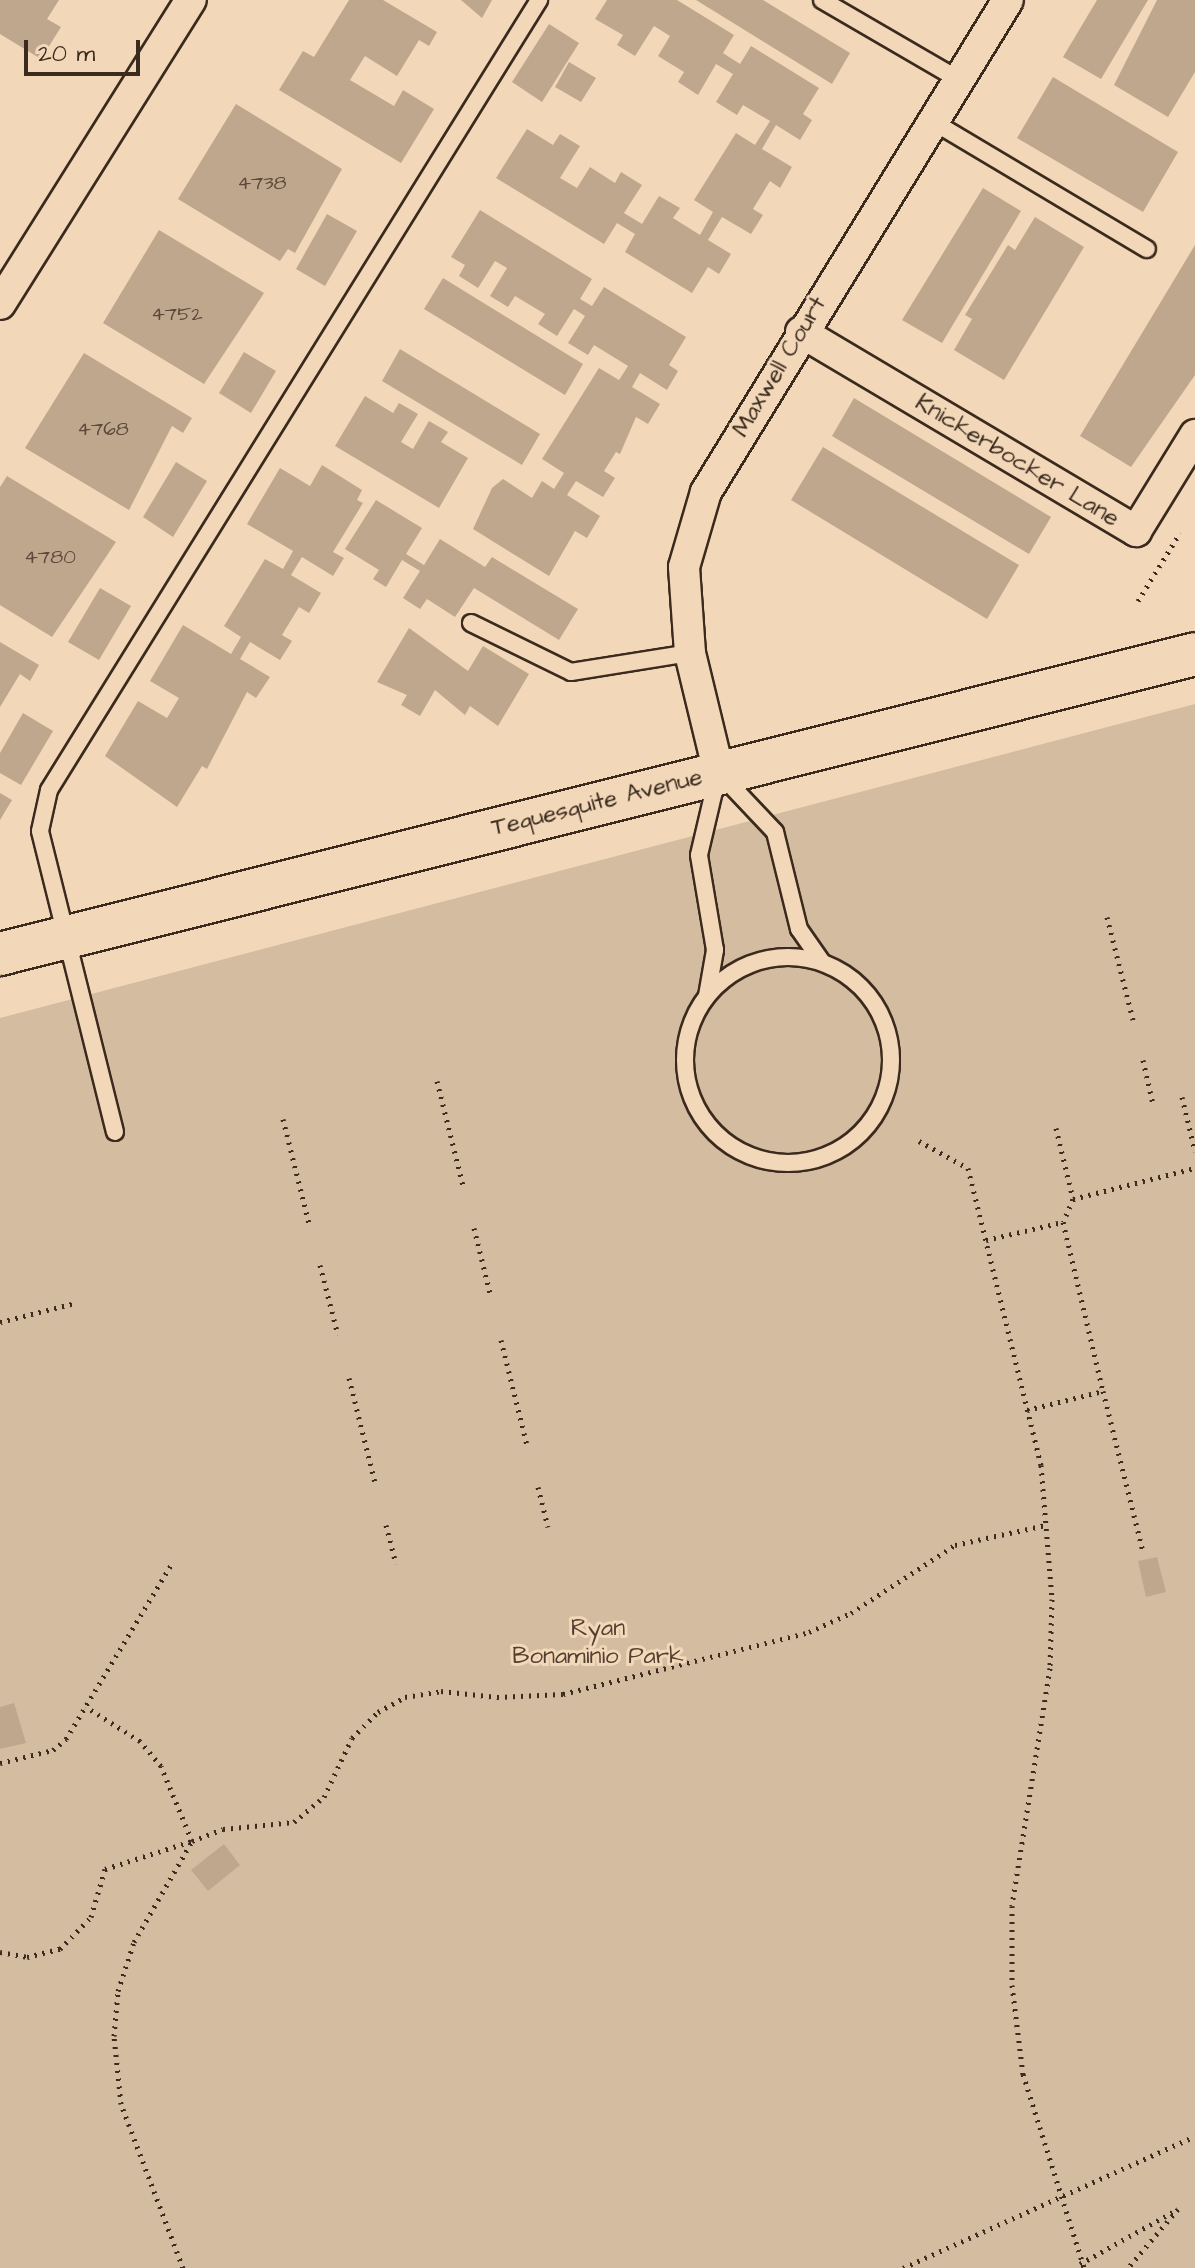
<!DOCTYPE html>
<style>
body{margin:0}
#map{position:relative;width:1195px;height:2268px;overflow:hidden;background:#f2d8b9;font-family:"Architects Daughter",sans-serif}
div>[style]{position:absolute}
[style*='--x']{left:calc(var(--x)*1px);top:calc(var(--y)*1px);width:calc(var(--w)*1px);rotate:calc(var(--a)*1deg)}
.green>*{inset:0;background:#d4bca0}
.building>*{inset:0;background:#bfa78e}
.path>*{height:5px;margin-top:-2.5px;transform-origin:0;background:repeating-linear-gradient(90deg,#3b2a1e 0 2px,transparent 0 8px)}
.roads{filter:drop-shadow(2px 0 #3b2a1e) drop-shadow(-2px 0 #3b2a1e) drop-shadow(0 2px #3b2a1e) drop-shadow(0 -2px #3b2a1e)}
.lane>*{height:16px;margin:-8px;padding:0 8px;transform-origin:8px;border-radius:8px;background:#f2d8b9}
.lane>.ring{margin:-8px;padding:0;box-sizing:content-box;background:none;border:16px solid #f2d8b9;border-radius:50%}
.street>*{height:30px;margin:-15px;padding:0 15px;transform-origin:15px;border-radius:15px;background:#f2d8b9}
.secondary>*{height:42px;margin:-21px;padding:0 21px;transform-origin:21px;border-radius:21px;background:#f2d8b9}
span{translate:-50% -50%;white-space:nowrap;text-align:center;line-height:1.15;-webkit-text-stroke:6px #f2d8b9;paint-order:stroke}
.number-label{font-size:20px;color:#5c493a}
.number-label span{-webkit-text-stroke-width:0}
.street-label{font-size:24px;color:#3b2a1e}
.park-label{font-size:24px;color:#524032}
.scale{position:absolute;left:24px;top:40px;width:116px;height:36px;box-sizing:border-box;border:4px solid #3b2a1e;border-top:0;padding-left:10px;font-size:24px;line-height:28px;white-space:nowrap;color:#3b2a1e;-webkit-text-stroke:6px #f2d8b9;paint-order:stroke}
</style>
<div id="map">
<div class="green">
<div style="clip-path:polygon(1195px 704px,1195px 2268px,0 2268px,0 1018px)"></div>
</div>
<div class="building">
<div style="clip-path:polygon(0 0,59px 0,47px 19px,61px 27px,41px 59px,0 34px)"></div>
<div style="clip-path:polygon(349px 0,383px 0,437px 32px,429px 46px,419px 40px,397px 76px,365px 56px,350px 80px,394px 106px,403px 90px,434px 109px,401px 163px,279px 90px,303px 51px,314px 57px)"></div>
<div style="clip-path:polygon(461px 0,492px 0,482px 18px)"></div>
<div style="clip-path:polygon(607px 0,677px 0,734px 35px,723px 53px,740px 64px,751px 46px,819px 88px,803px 114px,812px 120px,800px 140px,776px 125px,762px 149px,792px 167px,780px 188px,770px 181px,753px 209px,763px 215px,751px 234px,722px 217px,708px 240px,731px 254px,719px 274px,708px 267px,692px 293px,625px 252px,635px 234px,617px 223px,604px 244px,496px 178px,527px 129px,553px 145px,560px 134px,580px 146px,560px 178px,577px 188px,590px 167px,615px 183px,621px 172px,642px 185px,624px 213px,642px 224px,659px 196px,680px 208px,673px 218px,700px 235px,713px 212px,694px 200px,736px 133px,755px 145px,770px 121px,743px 105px,737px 115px,716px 102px,733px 74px,716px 64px,698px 95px,678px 82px,684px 72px,658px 56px,670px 36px,654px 26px,635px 56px,617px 45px,623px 35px,595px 19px)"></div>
<div style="clip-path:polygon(696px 0,763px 0,850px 53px,832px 84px)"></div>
<div style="clip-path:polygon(1097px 0,1148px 0,1101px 79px,1063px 57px)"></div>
<div style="clip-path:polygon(1157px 0,1195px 0,1195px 72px,1168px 117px,1114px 85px)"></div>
<div style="clip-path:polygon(549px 24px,579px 43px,542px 102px,512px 82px)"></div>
<div style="clip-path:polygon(569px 62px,596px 78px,581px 102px,555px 87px)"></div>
<div style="clip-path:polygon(1053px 77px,1178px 152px,1143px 212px,1017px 138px)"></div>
<div style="clip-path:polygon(236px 104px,342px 169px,295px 253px,288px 249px,280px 261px,178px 199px)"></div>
<div style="clip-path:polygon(983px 188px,1021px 211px,942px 343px,902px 320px)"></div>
<div style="clip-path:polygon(480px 210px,592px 279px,580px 299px,592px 306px,604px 287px,686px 337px,669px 365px,678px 371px,667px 390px,640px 373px,632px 387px,660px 404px,648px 424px,636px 417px,620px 454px,616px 452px,604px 471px,615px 478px,603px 497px,576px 481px,567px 495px,600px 516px,587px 538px,575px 531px,549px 576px,473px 529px,492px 488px,503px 479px,532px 498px,542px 481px,554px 489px,564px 473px,542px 459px,599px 368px,619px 380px,628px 366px,594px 345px,588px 355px,568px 343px,585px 316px,574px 309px,557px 336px,538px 324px,545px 314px,515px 296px,508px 307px,490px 296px,507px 268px,495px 261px,478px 288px,459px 276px,465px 265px,451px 257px)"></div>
<div style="clip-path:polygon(327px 214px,357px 231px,325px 286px,296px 269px)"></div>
<div style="clip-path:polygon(1035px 217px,1084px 247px,1004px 380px,954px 350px,972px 319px,965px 315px,1008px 245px,1015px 250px)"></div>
<div style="clip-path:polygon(159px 230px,264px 293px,204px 384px,103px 323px)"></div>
<div style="clip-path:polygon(1195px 245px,1195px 375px,1131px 467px,1080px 436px)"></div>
<div style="clip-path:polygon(443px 278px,583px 364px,565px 395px,424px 309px)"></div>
<div style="clip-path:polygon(400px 349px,540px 434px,522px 465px,382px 381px)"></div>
<div style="clip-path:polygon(244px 352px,276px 371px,251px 413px,219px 393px)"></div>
<div style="clip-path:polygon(84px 353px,192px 418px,183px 433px,172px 426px,129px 510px,25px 448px)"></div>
<div style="clip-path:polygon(365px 396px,393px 413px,399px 403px,418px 414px,401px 442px,413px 449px,429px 421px,448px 432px,441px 442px,468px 458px,439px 508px,335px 446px)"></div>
<div style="clip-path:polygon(854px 398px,1051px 517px,1029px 554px,832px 436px)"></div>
<div style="clip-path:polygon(823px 447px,1019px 565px,987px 619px,791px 500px)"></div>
<div style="clip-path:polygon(176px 462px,207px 481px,173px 537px,143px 517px)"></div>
<div style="clip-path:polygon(322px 465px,362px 490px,357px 500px,363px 503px,333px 552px,344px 558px,333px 576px,302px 557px,291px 575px,321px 593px,309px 613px,299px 607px,282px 635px,292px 641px,280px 660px,250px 642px,240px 659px,270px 677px,256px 698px,247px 692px,207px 769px,202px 766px,177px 807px,105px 756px,138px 701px,167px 718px,179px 698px,150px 681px,183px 625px,231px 654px,241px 637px,224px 626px,265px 559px,283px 569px,293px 551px,247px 524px,280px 468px,310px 486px)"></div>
<div style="clip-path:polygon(7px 476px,116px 542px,52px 637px,0 605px,0 487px)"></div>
<div style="clip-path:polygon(376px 500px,422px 528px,406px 554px,424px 565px,440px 539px,485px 567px,492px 557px,578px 609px,559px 640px,474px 588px,455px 617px,427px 599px,420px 609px,403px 598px,420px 571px,402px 560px,386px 587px,373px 579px,379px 570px,345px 549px)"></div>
<div style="clip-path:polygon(100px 588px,131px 606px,99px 660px,68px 642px)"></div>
<div style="clip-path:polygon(409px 628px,468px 671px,483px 646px,529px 674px,498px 726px,470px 706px,465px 715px,435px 690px,420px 716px,401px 705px,407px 695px,377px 682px)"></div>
<div style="clip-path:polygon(0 642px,39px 665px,30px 681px,20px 674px,0 707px)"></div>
<div style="clip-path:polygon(23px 713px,53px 731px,21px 785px,0 773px,0 753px)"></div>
<div style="clip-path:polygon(0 793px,12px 800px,0 820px)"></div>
<div style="clip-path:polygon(1157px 1557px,1166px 1592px,1146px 1597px,1138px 1561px)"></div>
<div style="clip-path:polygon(14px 1703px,26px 1743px,0 1749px,0 1707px)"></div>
<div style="clip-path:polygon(224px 1844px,240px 1865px,208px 1891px,191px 1870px)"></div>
</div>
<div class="path">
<div style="--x:1138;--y:601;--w:80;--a:-58.3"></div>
<div style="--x:1107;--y:917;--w:106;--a:75.8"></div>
<div style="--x:1143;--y:1060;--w:45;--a:77.2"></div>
<div style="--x:437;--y:1081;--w:107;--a:76"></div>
<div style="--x:1182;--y:1097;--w:56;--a:76.5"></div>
<div style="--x:283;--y:1119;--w:107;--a:76"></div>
<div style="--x:1056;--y:1128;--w:73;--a:76.5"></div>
<div style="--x:1073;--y:1199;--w:25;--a:113"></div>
<div style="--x:919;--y:1141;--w:56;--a:28.9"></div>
<div style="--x:968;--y:1168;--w:306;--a:76.2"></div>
<div style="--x:1041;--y:1465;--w:134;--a:85.3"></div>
<div style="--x:1052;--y:1599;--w:69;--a:91.7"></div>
<div style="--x:1050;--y:1668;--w:241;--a:99.1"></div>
<div style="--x:1012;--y:1906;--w:79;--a:90"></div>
<div style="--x:1012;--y:1985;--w:90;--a:83"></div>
<div style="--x:1023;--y:2074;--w:203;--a:72.5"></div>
<div style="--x:1073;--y:1199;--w:126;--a:-14.3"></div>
<div style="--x:474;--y:1228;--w:71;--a:76.2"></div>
<div style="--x:986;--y:1240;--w:79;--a:-13.2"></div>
<div style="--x:1063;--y:1222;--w:174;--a:76.7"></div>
<div style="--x:320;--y:1265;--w:72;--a:75.6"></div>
<div style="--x:0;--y:1322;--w:77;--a:-14.2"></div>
<div style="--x:501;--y:1340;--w:108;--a:76.1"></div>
<div style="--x:349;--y:1378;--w:107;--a:76"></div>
<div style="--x:1027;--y:1410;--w:78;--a:-14"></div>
<div style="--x:1103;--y:1391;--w:166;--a:76"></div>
<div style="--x:538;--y:1487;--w:41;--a:76"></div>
<div style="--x:386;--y:1525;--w:40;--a:75.6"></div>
<div style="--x:0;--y:1763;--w:55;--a:-13.8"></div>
<div style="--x:53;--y:1750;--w:17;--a:-40"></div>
<div style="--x:66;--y:1739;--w:205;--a:-58.9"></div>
<div style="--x:0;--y:1952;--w:27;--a:10"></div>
<div style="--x:27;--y:1957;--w:34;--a:-14"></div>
<div style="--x:60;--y:1949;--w:45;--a:-45.9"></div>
<div style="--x:91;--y:1917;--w:50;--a:-73.7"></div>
<div style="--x:105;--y:1869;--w:91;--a:-17.8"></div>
<div style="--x:192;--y:1841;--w:81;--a:-112.5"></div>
<div style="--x:161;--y:1766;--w:33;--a:-130"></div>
<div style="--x:140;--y:1741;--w:64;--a:-147.8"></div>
<div style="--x:1080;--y:2264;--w:112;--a:-29.3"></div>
<div style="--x:1178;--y:2209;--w:77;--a:130.3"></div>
<div style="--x:183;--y:2268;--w:175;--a:-110.7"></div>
<div style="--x:121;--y:2104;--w:68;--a:-95.9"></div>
<div style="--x:114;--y:2036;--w:45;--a:-84.9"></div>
<div style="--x:118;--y:1991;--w:52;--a:-71.9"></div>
<div style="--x:134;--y:1942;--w:116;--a:-60.1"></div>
<div style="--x:192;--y:1841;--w:33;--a:-21"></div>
<div style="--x:223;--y:1829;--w:71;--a:-5.6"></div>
<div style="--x:294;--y:1822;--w:39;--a:-40"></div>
<div style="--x:324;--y:1797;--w:65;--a:-64.6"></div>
<div style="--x:352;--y:1738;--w:37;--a:-45"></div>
<div style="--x:378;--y:1712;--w:31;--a:-29"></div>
<div style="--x:405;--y:1697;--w:36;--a:-9"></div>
<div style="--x:441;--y:1691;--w:56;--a:6.1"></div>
<div style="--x:497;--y:1697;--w:66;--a:-2.6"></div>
<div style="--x:563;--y:1694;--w:254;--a:-14.1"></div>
<div style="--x:809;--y:1632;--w:46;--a:-24.3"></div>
<div style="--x:851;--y:1613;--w:124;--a:-33.2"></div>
<div style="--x:955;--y:1545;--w:93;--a:-12.4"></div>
<div style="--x:903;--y:2268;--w:320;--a:-24.3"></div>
</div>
<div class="roads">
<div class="lane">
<div style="--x:822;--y:0;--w:157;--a:30.2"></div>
<div style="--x:932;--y:121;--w:250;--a:30.8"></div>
<div style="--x:471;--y:623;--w:111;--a:26.1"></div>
<div style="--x:571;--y:672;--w:121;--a:-9.1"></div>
<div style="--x:723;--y:777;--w:76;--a:46.6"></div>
<div style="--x:775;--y:832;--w:100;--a:76.1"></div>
<div style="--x:799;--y:929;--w:40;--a:55.1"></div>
<div class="ring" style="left:685px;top:957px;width:190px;height:190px"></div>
<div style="--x:707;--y:996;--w:47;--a:-80.1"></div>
<div style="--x:715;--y:950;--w:96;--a:-99.6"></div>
<div style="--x:699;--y:855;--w:79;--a:-76.8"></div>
<div style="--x:115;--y:1132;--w:310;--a:-104"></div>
<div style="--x:40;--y:831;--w:42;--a:-77.6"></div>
<div style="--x:49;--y:790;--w:930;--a:-58.19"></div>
</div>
<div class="street">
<div style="--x:0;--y:304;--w:359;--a:-57.9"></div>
<div style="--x:801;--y:332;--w:390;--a:30.7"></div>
<div style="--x:1136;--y:531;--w:113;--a:-58.4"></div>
<div style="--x:719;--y:773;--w:123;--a:-103.6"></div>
<div style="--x:690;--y:653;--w:86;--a:-94"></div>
<div style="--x:684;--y:567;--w:78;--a:-73.7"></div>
<div style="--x:706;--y:492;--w:577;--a:-58.46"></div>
</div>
<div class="secondary">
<div style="--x:0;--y:954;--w:1232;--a:-14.09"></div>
</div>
</div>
<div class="number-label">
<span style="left:262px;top:183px">4738</span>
<span style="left:177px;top:314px">4752</span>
<span style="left:103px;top:429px">4768</span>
<span style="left:50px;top:557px">4780</span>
</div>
<div class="street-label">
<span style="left:780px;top:367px;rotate:-59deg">Maxwell Court</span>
<span style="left:1017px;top:461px;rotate:31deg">Knickerbocker Lane</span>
<span style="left:597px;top:803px;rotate:-14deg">Tequesquite Avenue</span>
</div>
<div class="park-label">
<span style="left:598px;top:1643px">Ryan<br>Bonaminio Park</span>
</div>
<div class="scale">20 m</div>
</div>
